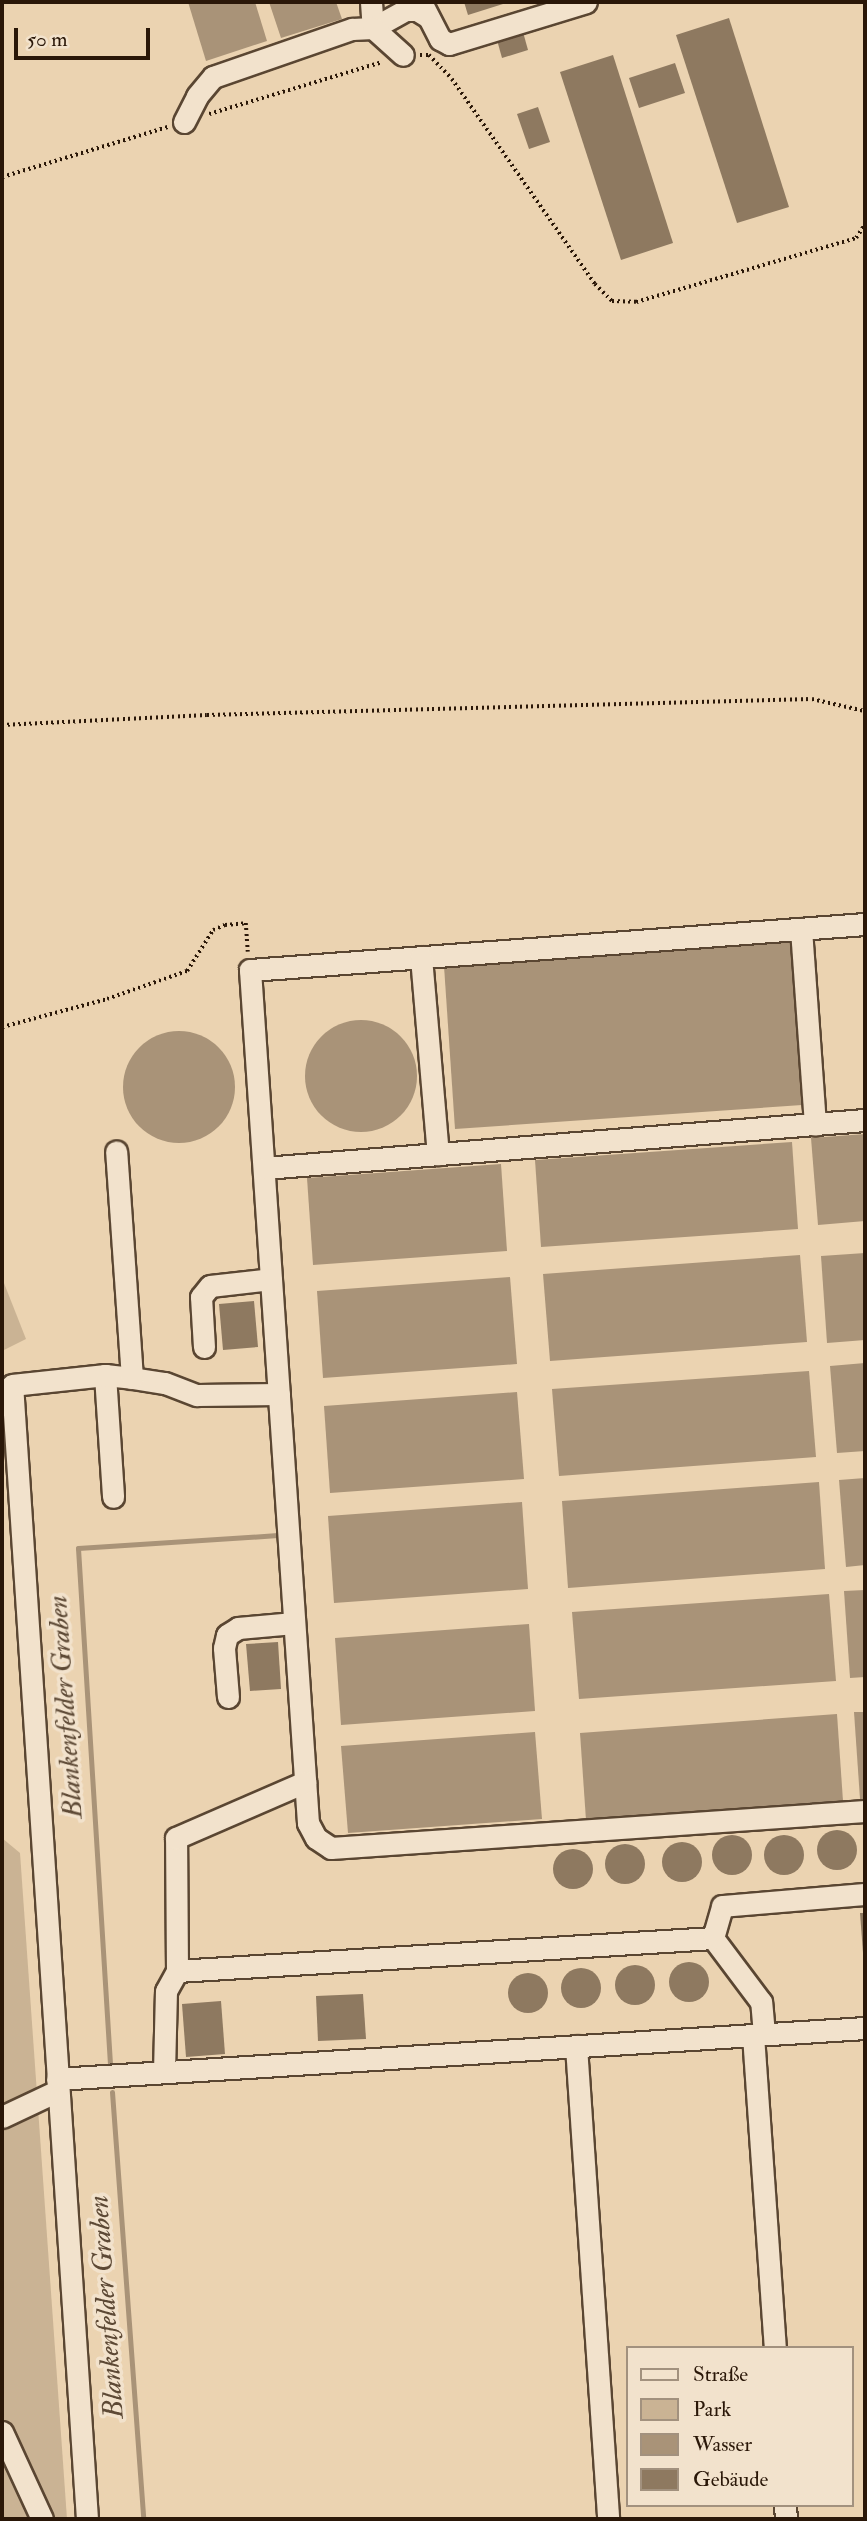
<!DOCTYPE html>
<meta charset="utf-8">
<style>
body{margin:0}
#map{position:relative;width:867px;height:2521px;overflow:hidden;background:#ebd3b1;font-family:"IM FELL Double Pica",serif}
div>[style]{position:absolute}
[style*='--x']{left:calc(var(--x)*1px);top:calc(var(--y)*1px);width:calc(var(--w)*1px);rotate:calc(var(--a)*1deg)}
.green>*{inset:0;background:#cab394}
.water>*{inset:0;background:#a99378}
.round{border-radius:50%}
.stream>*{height:5px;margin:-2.5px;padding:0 2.5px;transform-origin:2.5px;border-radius:2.5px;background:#a99378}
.building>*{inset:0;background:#8e7960}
.path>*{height:3.5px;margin-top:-1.75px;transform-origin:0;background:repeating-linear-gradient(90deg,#2a1708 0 2px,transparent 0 5.5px)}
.roads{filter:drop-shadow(2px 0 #5a4632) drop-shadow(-2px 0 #5a4632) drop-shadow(0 2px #5a4632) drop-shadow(0 -2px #5a4632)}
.minor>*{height:21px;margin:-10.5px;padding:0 10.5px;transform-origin:10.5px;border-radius:10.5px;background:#f2e2cc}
span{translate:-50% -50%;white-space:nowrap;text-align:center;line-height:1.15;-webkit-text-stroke:7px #f2e2cc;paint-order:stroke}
.water-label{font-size:28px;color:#5d4935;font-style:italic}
.frame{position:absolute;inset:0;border:4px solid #2a1708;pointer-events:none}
.legend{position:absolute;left:626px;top:2346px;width:228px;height:161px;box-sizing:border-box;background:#f2e2cc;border:2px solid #a2917e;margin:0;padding:9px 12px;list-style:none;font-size:21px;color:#2a1708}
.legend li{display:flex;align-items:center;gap:14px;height:35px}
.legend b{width:35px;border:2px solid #a2917e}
.scale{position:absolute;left:14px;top:28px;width:136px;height:32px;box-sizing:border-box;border:4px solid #2a1708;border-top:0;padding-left:9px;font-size:21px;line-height:24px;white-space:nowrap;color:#2a1708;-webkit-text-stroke:5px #f2e2cc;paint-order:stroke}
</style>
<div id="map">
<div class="green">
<div style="clip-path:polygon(2px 1278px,26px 1339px,2px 1351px)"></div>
<div style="clip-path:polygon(2px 1838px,20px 1853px,67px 2519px,2px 2519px)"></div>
</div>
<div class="water">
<div style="clip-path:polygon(188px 2px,255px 2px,267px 41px,206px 61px)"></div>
<div style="clip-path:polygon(269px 2px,336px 2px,342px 19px,281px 38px)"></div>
<div style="clip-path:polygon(790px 942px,802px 1105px,455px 1129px,444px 966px)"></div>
<div class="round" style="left:305px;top:1020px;width:112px;height:112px"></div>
<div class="round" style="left:123px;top:1031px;width:112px;height:112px"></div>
<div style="clip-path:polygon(865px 1134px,865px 1221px,818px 1225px,811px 1138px)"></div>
<div style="clip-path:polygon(792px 1142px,798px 1229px,541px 1247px,535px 1160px)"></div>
<div style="clip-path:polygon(501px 1164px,507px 1251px,313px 1265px,307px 1178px)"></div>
<div style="clip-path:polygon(865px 1253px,865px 1340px,827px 1343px,821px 1256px)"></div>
<div style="clip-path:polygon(800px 1255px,807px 1342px,550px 1361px,543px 1274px)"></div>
<div style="clip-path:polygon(510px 1277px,517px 1364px,323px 1378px,317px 1291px)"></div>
<div style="clip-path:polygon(865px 1363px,865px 1451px,837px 1453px,830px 1366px)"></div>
<div style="clip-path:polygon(809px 1371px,816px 1457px,559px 1476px,552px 1389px)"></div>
<div style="clip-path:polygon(517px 1392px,524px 1479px,330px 1493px,324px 1406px)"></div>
<div style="clip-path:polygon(865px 1478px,865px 1565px,846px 1567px,839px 1480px)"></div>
<div style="clip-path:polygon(819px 1482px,825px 1569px,568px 1588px,562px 1501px)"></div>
<div style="clip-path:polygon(522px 1502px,528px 1589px,334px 1603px,328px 1516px)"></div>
<div style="clip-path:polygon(865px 1590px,865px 1677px,850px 1678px,844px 1591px)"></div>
<div style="clip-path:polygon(829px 1594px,836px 1681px,579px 1699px,572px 1612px)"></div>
<div style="clip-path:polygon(529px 1624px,535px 1711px,341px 1725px,335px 1638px)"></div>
<div style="clip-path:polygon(865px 1712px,865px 1799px,860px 1799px,854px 1712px)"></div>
<div style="clip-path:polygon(837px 1714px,843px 1801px,586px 1820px,580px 1733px)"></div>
<div style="clip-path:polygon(535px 1732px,542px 1819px,348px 1833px,341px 1746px)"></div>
</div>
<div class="stream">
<div style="--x:110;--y:2064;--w:517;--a:-93.55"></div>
<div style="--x:78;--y:1548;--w:200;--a:-3.7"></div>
<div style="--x:112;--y:2092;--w:428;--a:85.8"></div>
</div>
<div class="building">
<div style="clip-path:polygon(464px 2px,502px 2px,503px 4px,468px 15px)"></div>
<div style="clip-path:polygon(729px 18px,789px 207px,737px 223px,676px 35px)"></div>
<div style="clip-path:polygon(523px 32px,528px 50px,502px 58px,497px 40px)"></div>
<div style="clip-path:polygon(613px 55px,673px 243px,621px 260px,560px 72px)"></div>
<div style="clip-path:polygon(675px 63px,685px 93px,639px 108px,629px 78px)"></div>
<div style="clip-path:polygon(538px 107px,550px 142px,529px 149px,517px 114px)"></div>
<div style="clip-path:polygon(254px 1301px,258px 1347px,223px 1350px,219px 1304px)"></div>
<div style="clip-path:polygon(278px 1642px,281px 1689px,250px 1691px,246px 1644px)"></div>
<div class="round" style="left:817px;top:1830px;width:40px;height:40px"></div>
<div class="round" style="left:764px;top:1835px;width:40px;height:40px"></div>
<div class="round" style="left:712px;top:1835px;width:40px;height:40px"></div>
<div class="round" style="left:662px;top:1842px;width:40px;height:40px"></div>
<div class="round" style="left:605px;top:1844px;width:40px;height:40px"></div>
<div class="round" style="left:553px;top:1849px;width:40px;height:40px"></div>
<div style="clip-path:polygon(860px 1913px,865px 1913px,865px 1953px,863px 1953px)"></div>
<div class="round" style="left:669px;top:1962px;width:40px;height:40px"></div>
<div class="round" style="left:615px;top:1965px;width:40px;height:40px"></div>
<div class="round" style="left:561px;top:1968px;width:40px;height:40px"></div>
<div class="round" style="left:508px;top:1973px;width:40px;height:40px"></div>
<div style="clip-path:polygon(363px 1994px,366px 2039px,318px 2041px,316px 1996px)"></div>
<div style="clip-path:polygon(221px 2001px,225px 2054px,186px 2057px,182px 2004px)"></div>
</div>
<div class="path">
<div style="--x:420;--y:55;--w:9;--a:0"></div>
<div style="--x:429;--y:55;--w:33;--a:46"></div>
<div style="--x:452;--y:79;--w:250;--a:55.1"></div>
<div style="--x:595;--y:284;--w:24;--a:45"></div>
<div style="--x:612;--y:301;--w:24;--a:2"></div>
<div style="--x:636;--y:302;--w:229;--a:-16.2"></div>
<div style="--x:856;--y:238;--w:17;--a:-57"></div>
<div style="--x:209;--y:114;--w:181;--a:-16.7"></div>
<div style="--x:2;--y:177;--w:173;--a:-16.8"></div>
<div style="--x:2;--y:725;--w:205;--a:-2.8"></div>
<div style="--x:207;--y:715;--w:605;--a:-1.51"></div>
<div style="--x:812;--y:699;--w:54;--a:12.8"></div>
<div style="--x:2;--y:1027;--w:109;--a:-14.9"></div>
<div style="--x:107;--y:999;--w:85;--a:-19.3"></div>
<div style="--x:187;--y:971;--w:49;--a:-57.6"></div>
<div style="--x:213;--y:930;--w:13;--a:-23"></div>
<div style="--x:225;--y:925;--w:21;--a:-5"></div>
<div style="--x:246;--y:923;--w:29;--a:86"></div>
</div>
<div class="roads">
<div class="minor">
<div style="--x:371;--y:2;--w:26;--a:86"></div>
<div style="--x:373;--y:28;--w:38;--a:-29"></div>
<div style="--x:406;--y:10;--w:11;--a:0"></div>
<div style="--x:417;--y:10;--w:13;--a:32"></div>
<div style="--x:421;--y:2;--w:42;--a:62.8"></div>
<div style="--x:440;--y:39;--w:10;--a:29"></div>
<div style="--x:449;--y:44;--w:143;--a:-17"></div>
<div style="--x:184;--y:122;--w:29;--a:-63"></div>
<div style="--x:197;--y:96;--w:25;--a:-50"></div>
<div style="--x:213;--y:77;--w:147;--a:-19.1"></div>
<div style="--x:352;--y:29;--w:21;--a:-3"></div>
<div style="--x:373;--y:28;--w:40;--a:42"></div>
<div style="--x:865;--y:924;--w:617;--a:175.72"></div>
<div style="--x:250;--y:970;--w:855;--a:86.11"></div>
<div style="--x:308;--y:1823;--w:17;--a:62"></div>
<div style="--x:316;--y:1838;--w:18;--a:34"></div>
<div style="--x:331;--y:1848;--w:535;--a:-3.96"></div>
<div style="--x:801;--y:929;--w:196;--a:85.9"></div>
<div style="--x:421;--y:957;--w:198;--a:85.1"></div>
<div style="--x:264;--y:1168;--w:603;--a:-4.57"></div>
<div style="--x:204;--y:1347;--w:50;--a:-93.4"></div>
<div style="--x:201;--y:1297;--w:14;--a:-51"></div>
<div style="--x:210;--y:1286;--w:61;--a:-6.5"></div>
<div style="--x:105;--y:1375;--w:122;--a:86.2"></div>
<div style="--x:132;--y:1378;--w:33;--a:9"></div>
<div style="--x:165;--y:1383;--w:34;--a:21"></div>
<div style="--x:197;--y:1395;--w:82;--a:-0.7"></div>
<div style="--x:228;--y:1697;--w:49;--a:-94.7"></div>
<div style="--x:224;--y:1648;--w:13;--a:-77"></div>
<div style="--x:227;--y:1635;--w:13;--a:-32"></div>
<div style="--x:238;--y:1628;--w:56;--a:-5.1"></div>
<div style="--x:177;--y:1971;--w:537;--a:-3.52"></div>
<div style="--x:764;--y:2034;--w:32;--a:-95"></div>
<div style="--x:761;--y:2002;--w:80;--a:-126.9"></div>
<div style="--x:713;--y:1938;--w:33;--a:-74"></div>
<div style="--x:722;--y:1906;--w:144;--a:-4.8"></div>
<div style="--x:753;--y:2035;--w:314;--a:86"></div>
<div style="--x:576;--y:2046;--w:474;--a:86.1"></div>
<div style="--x:164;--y:2072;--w:81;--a:-88.6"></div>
<div style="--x:166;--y:1991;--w:23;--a:-61"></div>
<div style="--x:177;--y:1971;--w:133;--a:-90.4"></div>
<div style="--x:176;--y:1838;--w:141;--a:-23.5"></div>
<div style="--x:57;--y:2079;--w:810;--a:-3.61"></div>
<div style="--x:2;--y:2117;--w:61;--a:-25.3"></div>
<div style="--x:2;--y:2432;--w:96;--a:65.3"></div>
<div style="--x:785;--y:2505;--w:14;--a:86"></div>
<div style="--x:87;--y:2519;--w:1136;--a:-93.78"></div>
<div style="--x:12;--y:1385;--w:94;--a:-6.1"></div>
<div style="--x:105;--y:1375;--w:27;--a:6"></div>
<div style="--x:132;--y:1378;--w:227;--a:-94"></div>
</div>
</div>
<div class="water-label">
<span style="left:66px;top:1707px;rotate:-94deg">Blankenfelder Graben</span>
<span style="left:107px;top:2307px;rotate:-94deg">Blankenfelder Graben</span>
</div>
<div class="frame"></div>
<ul class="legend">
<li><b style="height:9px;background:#f2e2cc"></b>Straße</li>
<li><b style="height:19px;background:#cab394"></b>Park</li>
<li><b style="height:19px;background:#a99378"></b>Wasser</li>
<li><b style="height:19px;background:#8e7960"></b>Gebäude</li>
</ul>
<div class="scale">50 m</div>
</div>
